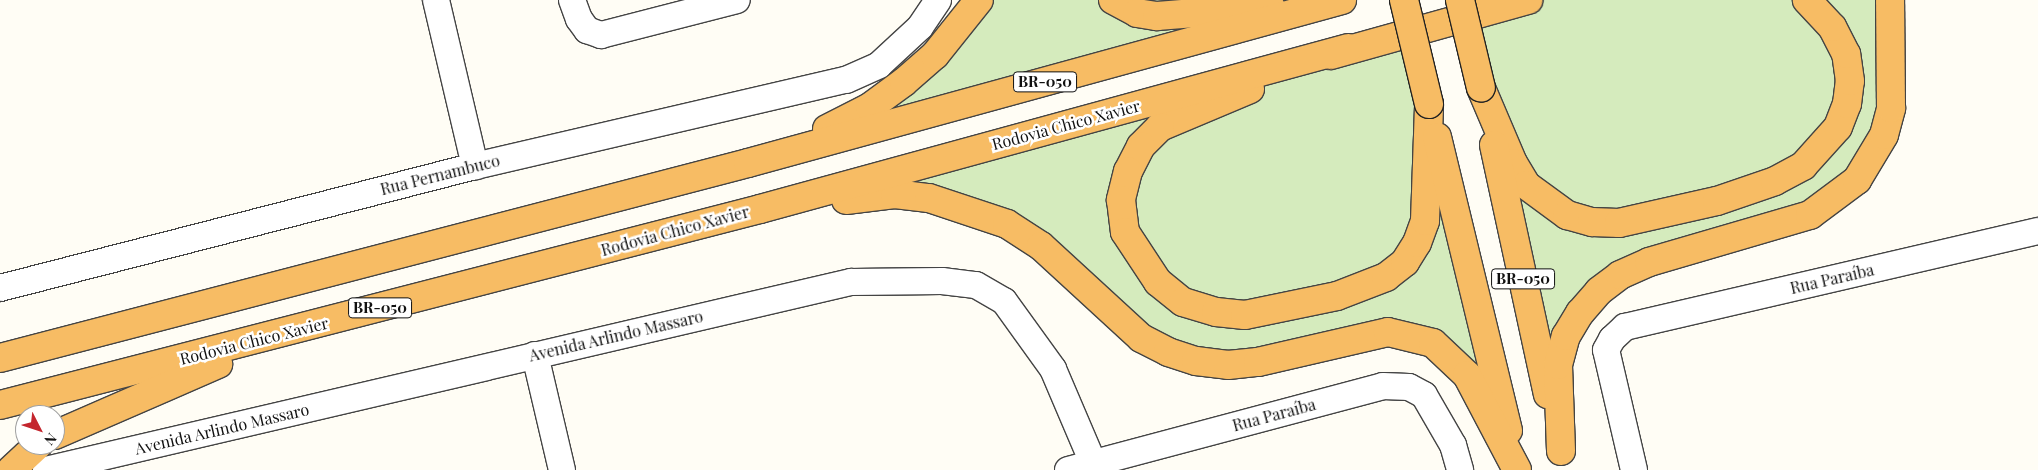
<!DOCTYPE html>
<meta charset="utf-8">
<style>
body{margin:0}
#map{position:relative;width:2038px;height:470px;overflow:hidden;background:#fffdf5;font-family:"Playfair Display",serif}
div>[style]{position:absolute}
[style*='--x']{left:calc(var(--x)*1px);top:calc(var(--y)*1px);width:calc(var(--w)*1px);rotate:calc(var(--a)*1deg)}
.green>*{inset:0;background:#d5ebbd}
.roads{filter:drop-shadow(1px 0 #444) drop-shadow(-1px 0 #444) drop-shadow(0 1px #444) drop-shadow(0 -1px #444)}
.minor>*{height:26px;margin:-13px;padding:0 13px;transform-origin:13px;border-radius:13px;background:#fff}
.trunk>*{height:28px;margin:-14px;padding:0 14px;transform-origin:14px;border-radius:14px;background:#f7bc64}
.bridges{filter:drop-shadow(1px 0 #222) drop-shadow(-1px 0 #222) drop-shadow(0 1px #222) drop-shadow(0 -1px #222)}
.trunk-bridge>*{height:28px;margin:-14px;padding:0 14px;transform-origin:14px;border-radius:14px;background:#f7bc64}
span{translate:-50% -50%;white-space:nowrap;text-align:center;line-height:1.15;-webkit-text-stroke:5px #fff;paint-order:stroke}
.shield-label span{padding:1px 4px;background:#fff;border:1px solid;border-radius:4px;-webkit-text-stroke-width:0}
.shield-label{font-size:15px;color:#111;font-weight:700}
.street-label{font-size:16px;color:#111}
.north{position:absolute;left:15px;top:405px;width:50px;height:50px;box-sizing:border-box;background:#fff;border:1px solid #a0a0a0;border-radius:50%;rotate:131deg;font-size:14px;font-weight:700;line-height:20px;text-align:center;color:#111}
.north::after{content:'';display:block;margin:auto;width:18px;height:22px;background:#c4262e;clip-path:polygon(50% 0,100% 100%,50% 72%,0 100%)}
</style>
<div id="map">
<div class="green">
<div style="clip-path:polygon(979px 0,1341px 0,834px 126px)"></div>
<div style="clip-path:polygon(1528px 0,1890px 0,1891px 108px,1834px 200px,1649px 262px,1566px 336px,1561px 451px,1463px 15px)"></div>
<div style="clip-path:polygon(1412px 35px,1518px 470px,1467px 375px,1412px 335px,1258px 362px,1168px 352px,1041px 246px,895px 194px,760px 209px)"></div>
</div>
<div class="roads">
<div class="minor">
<div style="--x:436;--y:0;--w:171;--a:76.8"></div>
<div style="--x:572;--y:0;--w:20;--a:70"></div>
<div style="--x:579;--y:19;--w:14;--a:54"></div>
<div style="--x:587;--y:30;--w:15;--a:20"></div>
<div style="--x:601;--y:35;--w:140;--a:-14.4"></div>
<div style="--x:0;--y:288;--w:490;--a:-14.4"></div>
<div style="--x:475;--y:166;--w:381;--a:-13.1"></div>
<div style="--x:846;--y:80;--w:36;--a:-24"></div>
<div style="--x:879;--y:65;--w:56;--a:-42.8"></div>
<div style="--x:920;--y:27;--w:32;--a:-56"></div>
<div style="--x:535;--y:355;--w:118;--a:76.8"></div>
<div style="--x:46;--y:470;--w:827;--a:-13.15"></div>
<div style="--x:851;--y:282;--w:91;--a:-0.6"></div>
<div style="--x:942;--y:281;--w:34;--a:7"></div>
<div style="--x:976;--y:285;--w:32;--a:30"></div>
<div style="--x:1004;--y:301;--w:84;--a:54.2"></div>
<div style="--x:1053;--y:369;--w:110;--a:66.9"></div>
<div style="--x:1068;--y:470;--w:326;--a:-14.9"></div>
<div style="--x:1383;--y:386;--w:26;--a:2"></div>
<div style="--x:1409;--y:387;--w:17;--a:28"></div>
<div style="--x:1424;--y:395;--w:58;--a:59.9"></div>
<div style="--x:1453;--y:445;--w:26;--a:74"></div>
<div style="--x:1634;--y:470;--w:123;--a:-103.1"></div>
<div style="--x:1606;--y:350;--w:13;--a:-61"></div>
<div style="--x:1612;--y:339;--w:18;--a:-43"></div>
<div style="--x:1625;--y:327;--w:424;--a:-13.1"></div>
</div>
<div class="trunk">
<div style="--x:1113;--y:0;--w:27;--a:28"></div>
<div style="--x:1137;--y:13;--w:20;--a:9"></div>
<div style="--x:1157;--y:16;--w:114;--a:-4.5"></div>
<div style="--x:1331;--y:55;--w:205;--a:-15.6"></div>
<div style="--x:1481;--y:88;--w:82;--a:66.9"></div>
<div style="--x:1513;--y:163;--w:26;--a:59"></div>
<div style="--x:1526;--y:185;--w:51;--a:36.2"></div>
<div style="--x:1567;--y:215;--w:26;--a:16"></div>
<div style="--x:1592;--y:222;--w:27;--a:2"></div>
<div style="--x:1619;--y:223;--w:100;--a:-12.7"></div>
<div style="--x:1717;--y:201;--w:61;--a:-19"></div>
<div style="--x:1775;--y:181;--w:32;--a:-28"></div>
<div style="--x:1803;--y:166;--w:52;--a:-48.1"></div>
<div style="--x:1838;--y:127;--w:25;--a:-69"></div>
<div style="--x:1847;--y:104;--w:23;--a:-83"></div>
<div style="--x:1850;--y:81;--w:27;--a:-98"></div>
<div style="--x:1846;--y:54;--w:30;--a:-117"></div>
<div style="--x:1832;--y:27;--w:37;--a:-133"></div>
<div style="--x:1250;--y:89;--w:98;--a:157.1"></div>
<div style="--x:1160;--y:127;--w:27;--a:135"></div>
<div style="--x:1141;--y:146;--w:28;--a:117"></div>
<div style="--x:1128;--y:171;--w:30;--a:104"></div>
<div style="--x:1121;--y:200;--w:32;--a:83"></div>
<div style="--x:1125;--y:232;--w:60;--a:56.6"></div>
<div style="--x:1158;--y:282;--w:32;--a:39"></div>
<div style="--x:1183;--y:302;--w:34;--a:17"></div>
<div style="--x:1216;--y:312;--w:29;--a:6"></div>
<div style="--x:1245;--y:315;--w:94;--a:-11.7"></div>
<div style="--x:1337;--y:296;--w:53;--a:-21.2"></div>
<div style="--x:1386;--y:277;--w:24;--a:-38"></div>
<div style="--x:1405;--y:262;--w:22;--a:-58"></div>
<div style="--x:1417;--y:243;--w:23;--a:-70"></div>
<div style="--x:1425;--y:221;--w:117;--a:-88"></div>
<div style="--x:827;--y:129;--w:48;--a:-27.1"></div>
<div style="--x:870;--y:107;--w:42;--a:-36.3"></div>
<div style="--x:904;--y:82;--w:41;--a:-41.1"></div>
<div style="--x:935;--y:55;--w:70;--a:-51.3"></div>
<div style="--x:1437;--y:137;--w:302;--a:76.4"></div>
<div style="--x:1494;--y:145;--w:255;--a:77.8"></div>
<div style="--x:846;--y:200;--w:49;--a:-7"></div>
<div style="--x:895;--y:194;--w:34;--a:7"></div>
<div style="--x:929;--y:198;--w:82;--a:18.4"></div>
<div style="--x:1007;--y:224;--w:40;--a:32.9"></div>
<div style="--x:1041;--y:246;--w:136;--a:42.6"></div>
<div style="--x:1141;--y:338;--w:30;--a:27"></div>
<div style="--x:1168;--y:352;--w:29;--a:18"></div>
<div style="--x:1196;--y:361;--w:32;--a:7"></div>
<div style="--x:1228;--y:365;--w:30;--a:-6"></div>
<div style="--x:1258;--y:362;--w:133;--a:-13"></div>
<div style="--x:1388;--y:332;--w:46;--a:13.7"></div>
<div style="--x:1433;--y:343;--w:47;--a:43.3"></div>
<div style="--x:1467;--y:375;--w:107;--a:62.2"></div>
<div style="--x:0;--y:358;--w:773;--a:-14.61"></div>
<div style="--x:748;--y:163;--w:616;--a:-15.34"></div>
<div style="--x:0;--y:405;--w:785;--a:-14.46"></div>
<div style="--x:760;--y:209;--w:610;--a:-15.31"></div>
<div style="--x:55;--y:435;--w:178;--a:-23.5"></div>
<div style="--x:1561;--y:451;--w:86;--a:-92"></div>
<div style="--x:1558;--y:365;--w:30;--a:-75"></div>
<div style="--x:1566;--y:336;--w:27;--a:-59"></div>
<div style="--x:1580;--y:313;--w:29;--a:-49"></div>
<div style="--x:1599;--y:291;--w:26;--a:-37"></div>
<div style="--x:1620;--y:275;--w:32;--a:-24"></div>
<div style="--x:1649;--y:262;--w:168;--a:-16.3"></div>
<div style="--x:1810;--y:215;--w:59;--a:-36.7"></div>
<div style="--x:1857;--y:180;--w:52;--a:-59"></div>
<div style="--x:1884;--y:135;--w:28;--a:-75"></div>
<div style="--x:1891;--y:108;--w:108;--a:-90.5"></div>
<div style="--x:11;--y:470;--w:37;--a:-43"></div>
</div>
</div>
<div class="bridges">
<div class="trunk-bridge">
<div style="--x:1404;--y:0;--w:107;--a:76.5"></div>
<div style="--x:1460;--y:0;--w:90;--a:76.6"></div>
</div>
</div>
<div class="shield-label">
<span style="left:1045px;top:82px">BR-050</span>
<span style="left:1523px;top:279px">BR-050</span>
<span style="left:380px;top:308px">BR-050</span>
</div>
<div class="street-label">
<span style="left:1066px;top:125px;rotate:-15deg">Rodovia Chico Xavier</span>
<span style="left:440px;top:175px;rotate:-14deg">Rua Pernambuco</span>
<span style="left:675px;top:231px;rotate:-15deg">Rodovia Chico Xavier</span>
<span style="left:1832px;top:279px;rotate:-13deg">Rua Paraíba</span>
<span style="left:616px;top:336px;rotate:-13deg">Avenida Arlindo Massaro</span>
<span style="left:254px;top:341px;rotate:-14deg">Rodovia Chico Xavier</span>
<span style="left:1274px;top:415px;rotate:-15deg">Rua Paraíba</span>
<span style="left:222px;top:429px;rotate:-13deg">Avenida Arlindo Massaro</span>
</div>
<div class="north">N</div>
</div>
